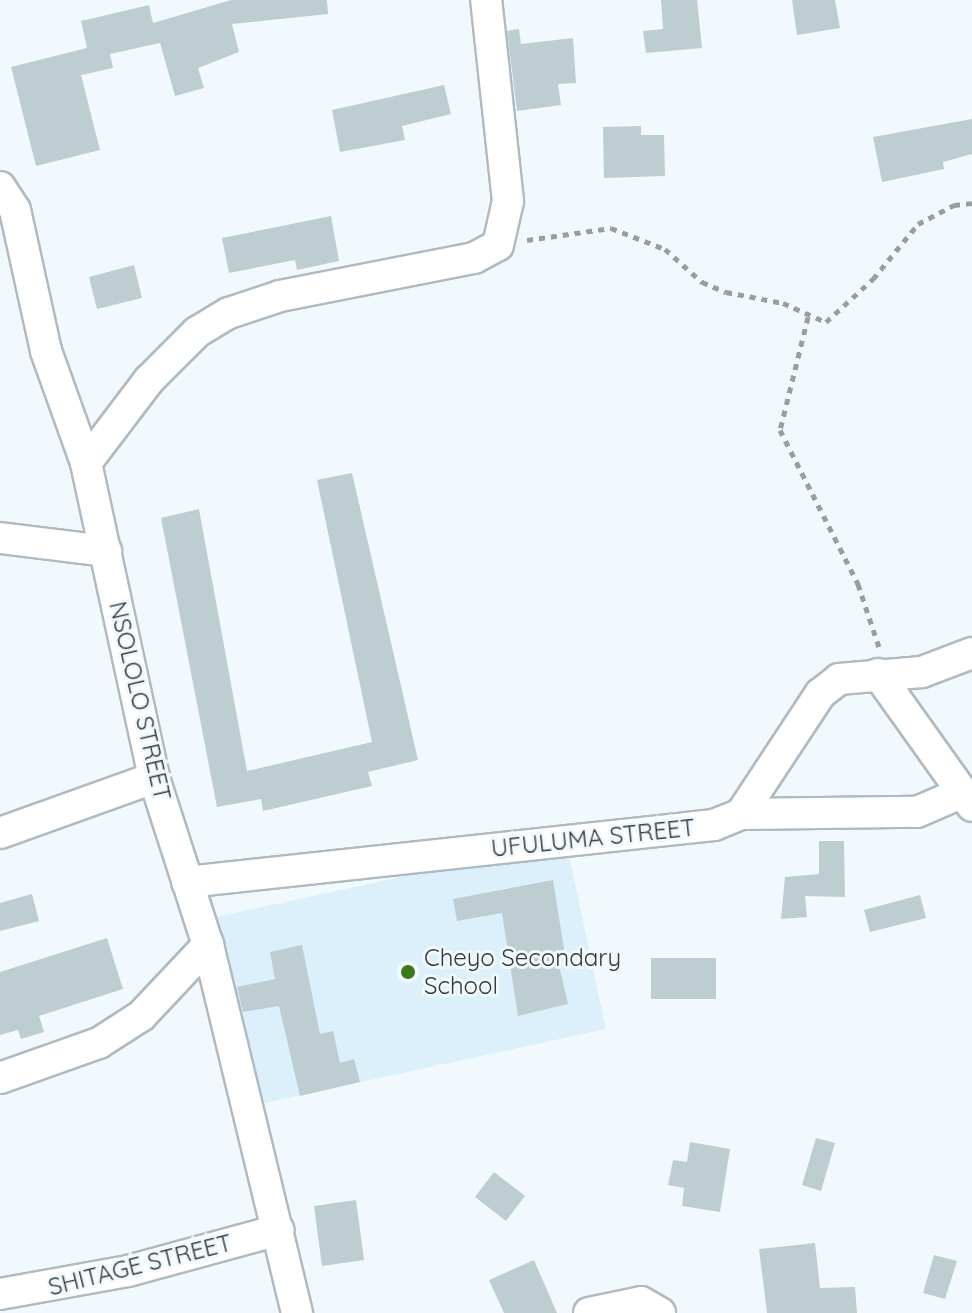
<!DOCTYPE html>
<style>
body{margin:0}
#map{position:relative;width:972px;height:1313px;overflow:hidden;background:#f1f9fd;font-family:Quicksand,sans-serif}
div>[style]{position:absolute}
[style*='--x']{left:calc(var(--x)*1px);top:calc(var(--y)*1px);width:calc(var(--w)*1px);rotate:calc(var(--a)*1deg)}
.built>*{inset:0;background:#dcf0fc}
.building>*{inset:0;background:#becdd1}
.path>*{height:5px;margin-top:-2.5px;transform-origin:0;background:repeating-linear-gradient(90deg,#979ea1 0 6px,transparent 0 12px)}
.roads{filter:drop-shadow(2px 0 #afbac2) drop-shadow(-2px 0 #afbac2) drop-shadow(0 2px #afbac2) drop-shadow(0 -2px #afbac2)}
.minor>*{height:30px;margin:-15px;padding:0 15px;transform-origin:15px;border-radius:15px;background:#fff}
.dots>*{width:22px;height:22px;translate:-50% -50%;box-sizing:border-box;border:4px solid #f1f9fd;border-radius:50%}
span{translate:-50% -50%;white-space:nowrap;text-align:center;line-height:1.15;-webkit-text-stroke:6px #f1f9fd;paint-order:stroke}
.street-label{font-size:24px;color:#34393c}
.poi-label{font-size:24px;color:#34393c}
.left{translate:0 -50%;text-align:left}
</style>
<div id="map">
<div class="built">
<div style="clip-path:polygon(566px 841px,606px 1029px,251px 1106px,211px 918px)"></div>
</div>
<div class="building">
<div style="clip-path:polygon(231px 0,327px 0,328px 14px,232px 24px,239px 52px,198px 68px,204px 88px,175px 96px,160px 43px,110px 54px,113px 68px,81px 75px,100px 150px,36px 166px,11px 67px,87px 48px,81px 21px,149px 5px,153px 23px)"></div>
<div style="clip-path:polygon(661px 0,697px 0,702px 48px,646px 53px,643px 31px,663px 29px)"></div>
<div style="clip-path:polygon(792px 0,835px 0,840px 28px,797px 35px)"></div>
<div style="clip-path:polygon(519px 29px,521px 44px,573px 38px,576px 83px,558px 84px,561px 105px,517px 111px,507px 31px)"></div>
<div style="clip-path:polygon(444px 85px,451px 114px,402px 126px,405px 140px,340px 152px,332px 110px)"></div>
<div style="clip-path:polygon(972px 119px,972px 154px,943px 162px,944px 169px,882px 182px,873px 137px)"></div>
<div style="clip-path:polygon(641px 126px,641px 135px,664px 135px,665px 176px,604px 178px,603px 127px)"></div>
<div style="clip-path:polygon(331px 216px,339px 261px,297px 270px,295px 260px,229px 273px,222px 238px)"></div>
<div style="clip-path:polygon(134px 265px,142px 298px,97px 309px,89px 277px)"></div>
<div style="clip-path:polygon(352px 473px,418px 760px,368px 772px,372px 786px,263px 811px,261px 799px,217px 807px,161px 518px,199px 509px,247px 771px,372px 742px,317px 480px)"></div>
<div style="clip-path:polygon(819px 841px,844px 841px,845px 897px,805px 896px,807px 917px,781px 919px,785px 877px,819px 874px)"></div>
<div style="clip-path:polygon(553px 880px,565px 955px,557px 957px,568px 1004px,518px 1016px,502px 913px,457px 921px,453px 899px)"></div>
<div style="clip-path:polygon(32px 894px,39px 921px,0 931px,0 903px)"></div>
<div style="clip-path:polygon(920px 895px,926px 918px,870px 932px,864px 910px)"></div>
<div style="clip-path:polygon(107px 938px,123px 989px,39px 1016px,44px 1032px,21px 1039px,18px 1030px,0 1035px,0 972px)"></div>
<div style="clip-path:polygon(302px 945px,320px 1034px,333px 1031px,340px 1063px,354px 1059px,360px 1082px,300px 1096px,279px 1006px,243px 1012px,237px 987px,275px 979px,270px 952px)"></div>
<div style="clip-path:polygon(651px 958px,716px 958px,716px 999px,651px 999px)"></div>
<div style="clip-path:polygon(816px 1138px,835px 1143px,821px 1191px,802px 1185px)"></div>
<div style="clip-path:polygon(690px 1142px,730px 1149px,720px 1212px,682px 1206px,684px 1188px,668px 1185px,673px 1160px,687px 1162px)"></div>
<div style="clip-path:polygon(494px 1172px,525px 1196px,506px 1221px,475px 1197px)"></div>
<div style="clip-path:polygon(356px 1200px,364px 1260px,322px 1266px,314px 1206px)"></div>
<div style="clip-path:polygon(815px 1243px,820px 1288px,855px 1287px,857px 1313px,767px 1313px,759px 1249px)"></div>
<div style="clip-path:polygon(934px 1255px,957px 1261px,945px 1299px,923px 1293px)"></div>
<div style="clip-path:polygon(534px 1260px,557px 1313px,504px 1313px,489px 1280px)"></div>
</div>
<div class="path">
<div style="--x:527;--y:240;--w:85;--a:-8.1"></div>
<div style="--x:611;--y:228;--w:58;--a:21.3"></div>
<div style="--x:665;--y:249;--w:50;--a:41.7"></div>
<div style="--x:702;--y:282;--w:26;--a:23"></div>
<div style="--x:726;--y:292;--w:58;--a:10.9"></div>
<div style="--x:783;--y:303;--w:47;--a:23.8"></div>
<div style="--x:826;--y:322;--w:64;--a:-42.5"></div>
<div style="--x:873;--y:279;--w:71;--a:-50.7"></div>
<div style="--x:918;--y:224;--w:41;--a:-27.8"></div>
<div style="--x:954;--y:205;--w:18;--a:-6"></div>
<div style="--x:808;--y:317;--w:116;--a:103.9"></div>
<div style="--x:780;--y:430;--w:173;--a:63.1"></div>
<div style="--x:858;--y:584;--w:66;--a:71.6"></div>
</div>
<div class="roads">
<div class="minor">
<div style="--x:0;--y:187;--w:27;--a:57"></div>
<div style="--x:15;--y:210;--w:144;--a:77.6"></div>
<div style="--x:46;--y:351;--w:119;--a:70.3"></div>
<div style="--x:86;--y:463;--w:322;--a:77.8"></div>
<div style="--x:154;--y:778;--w:176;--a:72.1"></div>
<div style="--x:208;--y:945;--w:379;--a:76.4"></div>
<div style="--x:86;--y:463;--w:104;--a:-52.8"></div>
<div style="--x:149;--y:380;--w:68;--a:-45"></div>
<div style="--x:197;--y:332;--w:37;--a:-31"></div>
<div style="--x:229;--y:313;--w:54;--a:-18.4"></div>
<div style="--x:280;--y:296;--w:198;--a:-11.1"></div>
<div style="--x:474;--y:258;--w:27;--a:-28"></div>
<div style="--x:498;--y:245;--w:45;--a:-77.2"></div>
<div style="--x:508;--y:201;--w:202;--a:-96.2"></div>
<div style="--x:0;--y:538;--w:107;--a:7"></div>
<div style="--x:878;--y:674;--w:162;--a:54.5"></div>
<div style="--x:741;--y:814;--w:176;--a:-0.7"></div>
<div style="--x:917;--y:812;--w:48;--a:-23.4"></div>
<div style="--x:0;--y:833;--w:164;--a:-19.7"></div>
<div style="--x:187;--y:882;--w:530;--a:-6.17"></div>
<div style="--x:714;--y:825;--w:29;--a:-22"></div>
<div style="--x:741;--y:814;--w:144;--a:-56.6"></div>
<div style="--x:820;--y:694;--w:24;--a:-38"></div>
<div style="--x:839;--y:679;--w:83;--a:-4.8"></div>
<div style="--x:922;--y:672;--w:53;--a:-20.8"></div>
<div style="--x:0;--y:1078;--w:105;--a:-19.5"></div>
<div style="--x:99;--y:1043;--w:50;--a:-32.7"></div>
<div style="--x:141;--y:1016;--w:98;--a:-46.7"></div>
<div style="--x:0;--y:1294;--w:130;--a:-10.2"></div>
<div style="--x:128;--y:1271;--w:156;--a:-15.2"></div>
<div style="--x:589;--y:1313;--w:53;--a:-11.9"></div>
<div style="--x:641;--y:1302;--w:22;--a:30"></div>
</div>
</div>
<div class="dots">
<div style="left:408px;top:972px;background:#3b7a18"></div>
</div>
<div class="street-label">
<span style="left:140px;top:701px;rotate:77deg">NSOLOLO STREET</span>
<span style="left:593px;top:838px;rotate:-6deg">UFULUMA STREET</span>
<span style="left:140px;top:1265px;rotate:-14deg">SHITAGE STREET</span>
</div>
<div class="poi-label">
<span class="left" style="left:424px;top:972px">Cheyo Secondary<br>School</span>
</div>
</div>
